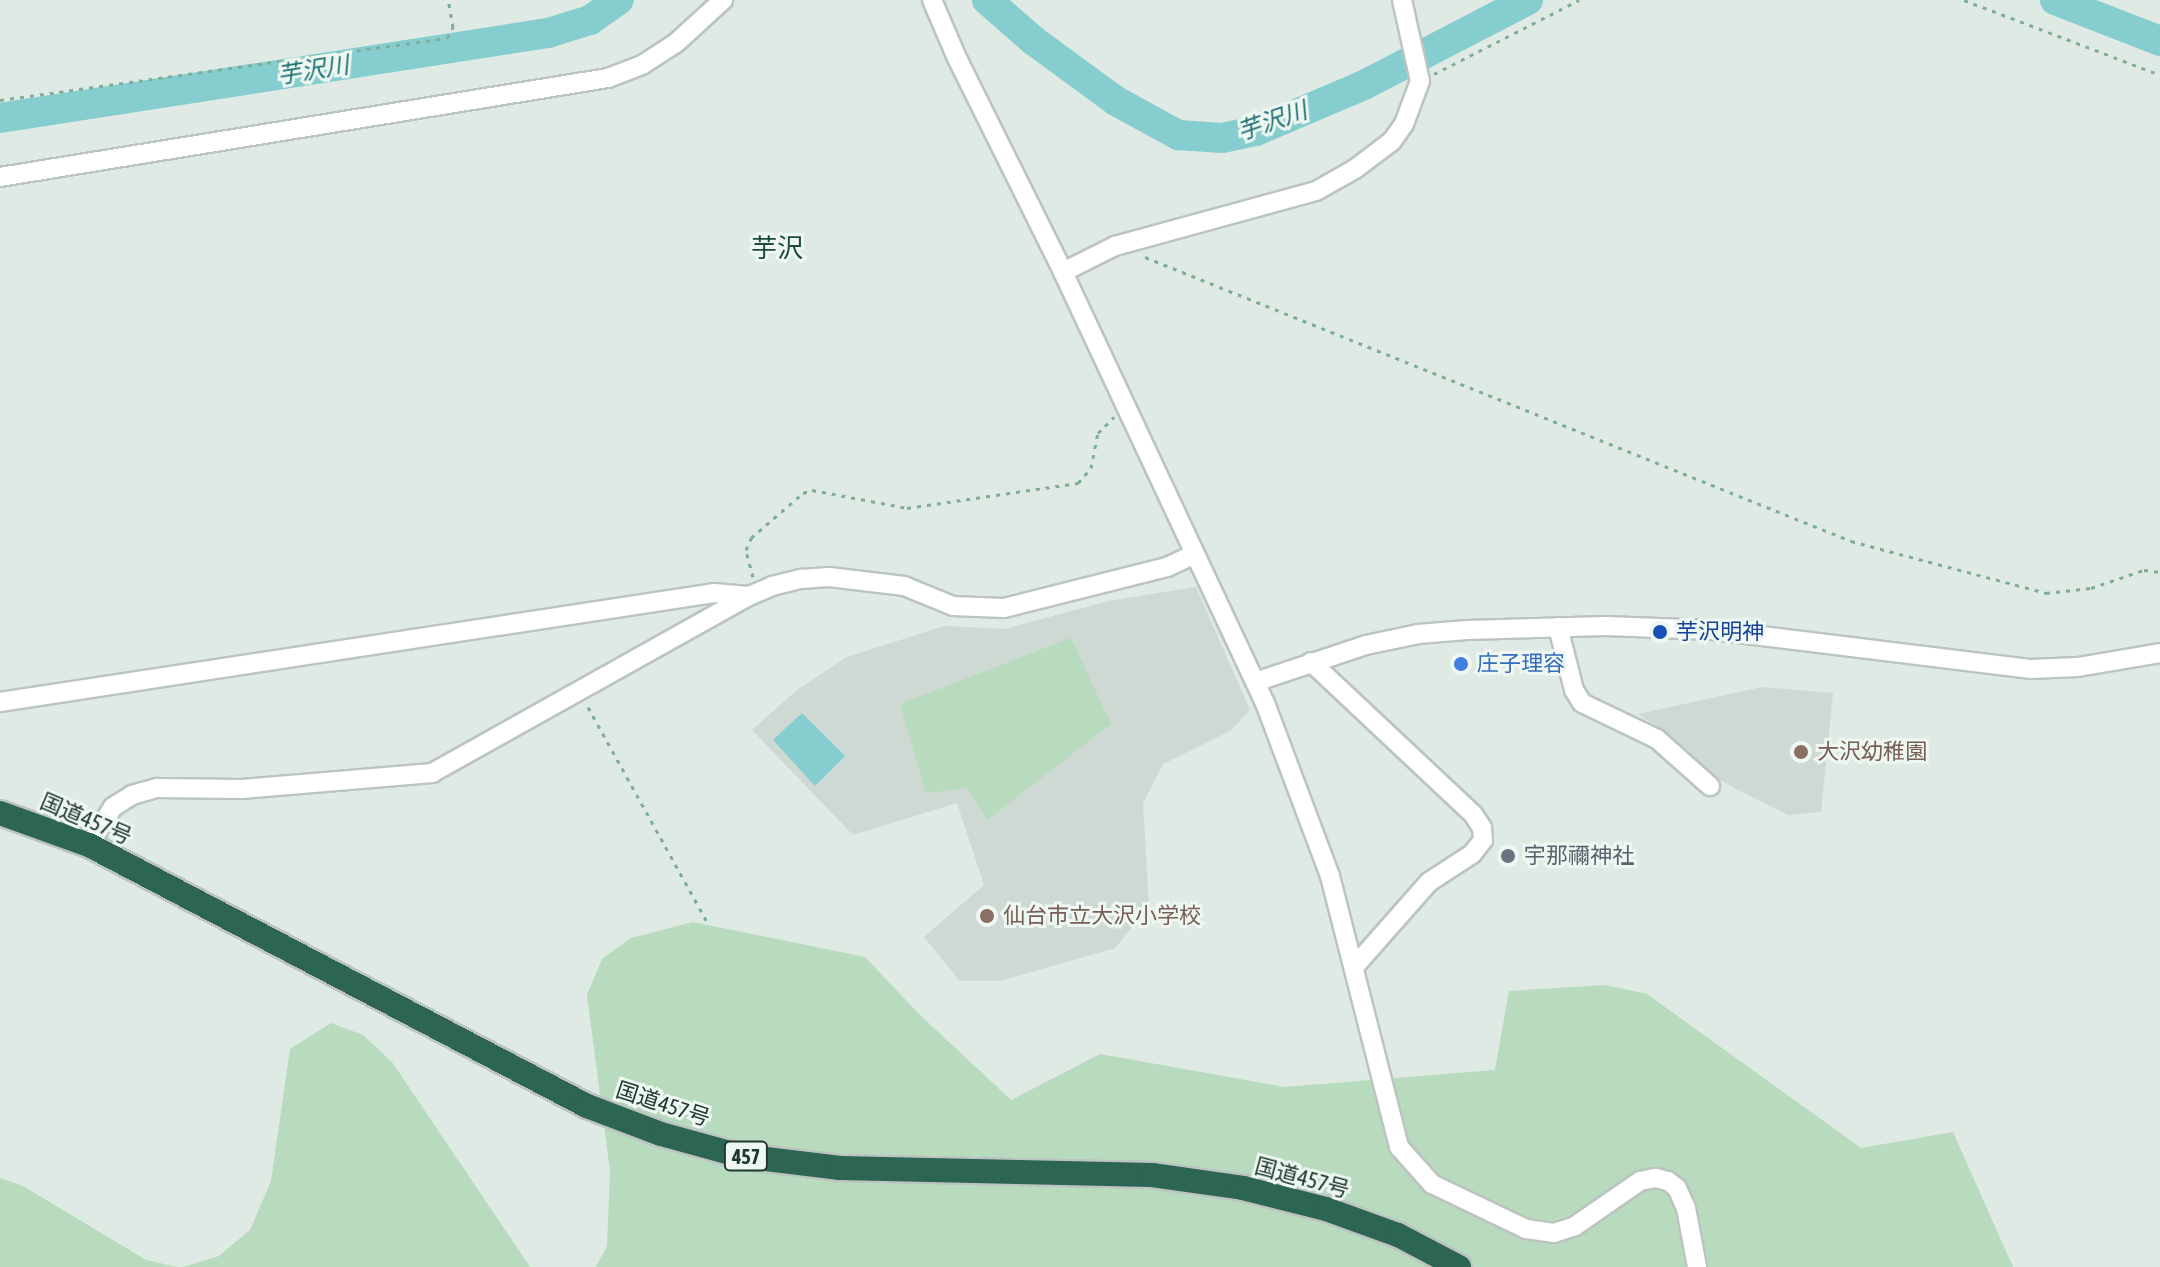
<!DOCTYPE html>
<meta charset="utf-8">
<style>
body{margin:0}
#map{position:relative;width:2160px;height:1267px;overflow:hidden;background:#deeae3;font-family:"Asap Condensed","Noto Sans JP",sans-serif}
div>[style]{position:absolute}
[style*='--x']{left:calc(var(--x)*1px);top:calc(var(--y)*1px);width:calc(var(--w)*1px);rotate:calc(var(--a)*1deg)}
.built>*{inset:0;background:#cdd9d2}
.green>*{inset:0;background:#b7dbbc}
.water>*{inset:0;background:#86cdcf}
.river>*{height:30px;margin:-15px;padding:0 15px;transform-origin:15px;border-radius:15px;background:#86cdcf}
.path>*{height:3px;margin-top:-1.5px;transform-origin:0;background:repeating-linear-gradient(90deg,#7fad99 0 4px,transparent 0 10px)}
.roads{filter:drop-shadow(2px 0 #bcc4c1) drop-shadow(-2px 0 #bcc4c1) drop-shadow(0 2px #bcc4c1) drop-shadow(0 -2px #bcc4c1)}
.minor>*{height:18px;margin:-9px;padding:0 9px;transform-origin:9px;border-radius:9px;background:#fff}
.highway>*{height:24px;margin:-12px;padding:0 12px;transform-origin:12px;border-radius:12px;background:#2c6552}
.dots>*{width:22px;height:22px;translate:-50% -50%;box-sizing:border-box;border:4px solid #eef7f1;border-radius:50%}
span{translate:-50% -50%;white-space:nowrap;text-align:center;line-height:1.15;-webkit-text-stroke:6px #eef7f1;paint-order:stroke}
.shield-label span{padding:2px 6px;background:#eef7f1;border:2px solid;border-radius:6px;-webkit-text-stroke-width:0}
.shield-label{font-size:20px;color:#20392f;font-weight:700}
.transit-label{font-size:22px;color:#164399}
.left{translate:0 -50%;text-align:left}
.shop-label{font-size:22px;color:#366cbe}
.education-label{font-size:22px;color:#785e54}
.street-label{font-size:22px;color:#20392f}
.worship-label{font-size:22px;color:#5b616d}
.water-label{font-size:24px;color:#1b7174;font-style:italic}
.quarter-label{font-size:26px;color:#1c4b39}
</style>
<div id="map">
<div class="built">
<div style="clip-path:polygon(1196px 587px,1250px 710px,1230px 731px,1163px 764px,1143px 803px,1149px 907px,1115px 948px,1000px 981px,960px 981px,924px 937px,984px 885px,957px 803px,853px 835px,752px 730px,797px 690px,847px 657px,944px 626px,1005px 629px,1108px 601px)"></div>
<div style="clip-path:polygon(1762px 687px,1833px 693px,1821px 812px,1788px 815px,1740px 791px,1701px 769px,1667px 733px,1638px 714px)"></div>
</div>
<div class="green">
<div style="clip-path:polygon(1071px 638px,1111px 724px,987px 820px,967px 788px,926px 793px,900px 704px)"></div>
<div style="clip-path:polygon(693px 922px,865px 957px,919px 1014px,1011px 1100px,1100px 1054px,1284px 1087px,1495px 1070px,1509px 991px,1605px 985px,1647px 994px,1861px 1148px,1953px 1132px,2013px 1267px,596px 1267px,607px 1246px,610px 1171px,587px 995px,602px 959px,631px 938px)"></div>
<div style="clip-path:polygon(331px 1023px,363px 1035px,392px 1062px,530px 1267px,183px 1267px,219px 1256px,250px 1230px,271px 1181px,290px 1049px)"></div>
<div style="clip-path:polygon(0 1178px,23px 1186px,146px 1260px,177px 1267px,0 1267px)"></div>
</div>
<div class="water">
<div style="clip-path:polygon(802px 713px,845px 756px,815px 786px,773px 740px)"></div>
</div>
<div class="river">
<div style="--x:987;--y:0;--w:62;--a:41.1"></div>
<div style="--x:1034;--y:41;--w:102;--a:36.2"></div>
<div style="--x:1116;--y:101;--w:71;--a:28.7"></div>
<div style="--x:1178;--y:135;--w:44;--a:3.9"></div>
<div style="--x:1222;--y:138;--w:35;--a:-12"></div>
<div style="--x:1256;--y:131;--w:115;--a:-23"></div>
<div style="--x:1362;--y:86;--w:187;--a:-27.4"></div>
<div style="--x:2055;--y:0;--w:113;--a:21.3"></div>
<div style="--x:0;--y:118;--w:555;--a:-8.82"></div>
<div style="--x:548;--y:33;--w:44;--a:-17.2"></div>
<div style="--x:590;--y:20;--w:35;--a:-35"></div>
</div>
<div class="path">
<div style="--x:1964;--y:0;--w:210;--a:20.9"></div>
<div style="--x:1434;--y:74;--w:163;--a:-27"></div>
<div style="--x:0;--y:100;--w:451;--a:-7.9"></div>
<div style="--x:447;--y:38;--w:13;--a:-61"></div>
<div style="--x:453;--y:27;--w:27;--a:-100"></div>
<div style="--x:1145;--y:257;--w:761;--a:21.91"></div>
<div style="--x:1851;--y:541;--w:202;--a:14.9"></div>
<div style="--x:2046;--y:593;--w:45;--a:-6.3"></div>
<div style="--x:2091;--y:588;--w:56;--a:-18.8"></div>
<div style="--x:2144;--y:570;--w:16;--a:7"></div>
<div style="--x:753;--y:577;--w:28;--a:-105"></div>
<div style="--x:746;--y:550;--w:13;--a:-67"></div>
<div style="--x:751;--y:538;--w:69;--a:-40.9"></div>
<div style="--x:803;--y:493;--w:9;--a:-18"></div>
<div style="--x:812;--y:490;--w:97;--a:10.7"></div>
<div style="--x:907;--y:508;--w:173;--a:-8.3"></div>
<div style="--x:1078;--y:483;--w:20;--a:-49"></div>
<div style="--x:1091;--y:468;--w:36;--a:-79"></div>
<div style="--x:1098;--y:433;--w:23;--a:-45"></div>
<div style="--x:588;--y:707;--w:249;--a:61"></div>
</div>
<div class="roads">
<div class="minor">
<div style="--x:932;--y:0;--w:63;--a:66.7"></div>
<div style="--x:957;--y:58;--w:239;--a:63.6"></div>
<div style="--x:1063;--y:272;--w:476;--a:64.9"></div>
<div style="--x:1265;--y:703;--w:185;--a:69.4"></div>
<div style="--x:1330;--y:876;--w:280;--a:75.7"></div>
<div style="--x:1399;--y:1147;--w:50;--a:48.3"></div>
<div style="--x:1432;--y:1184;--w:104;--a:25.6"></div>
<div style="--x:1526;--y:1229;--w:28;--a:8"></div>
<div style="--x:1554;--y:1233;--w:22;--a:-18"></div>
<div style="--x:1575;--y:1226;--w:79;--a:-34.7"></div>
<div style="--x:1640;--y:1181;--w:16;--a:-11"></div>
<div style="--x:1656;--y:1178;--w:12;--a:14"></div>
<div style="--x:1668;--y:1181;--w:11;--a:38"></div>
<div style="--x:1677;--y:1188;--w:22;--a:66"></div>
<div style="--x:1686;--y:1208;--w:60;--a:79.4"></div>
<div style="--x:0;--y:177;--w:616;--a:-9.25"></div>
<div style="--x:608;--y:78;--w:36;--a:-21"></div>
<div style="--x:642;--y:65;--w:40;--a:-32.9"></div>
<div style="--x:676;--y:43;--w:64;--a:-42.5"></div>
<div style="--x:1063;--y:272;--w:58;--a:-26.6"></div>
<div style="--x:1115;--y:246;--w:208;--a:-15.3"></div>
<div style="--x:1316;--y:191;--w:45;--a:-29.4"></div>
<div style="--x:1355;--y:169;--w:46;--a:-37.1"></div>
<div style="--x:1392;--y:141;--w:21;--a:-55"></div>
<div style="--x:1404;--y:124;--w:46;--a:-69.6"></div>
<div style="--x:1420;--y:81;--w:83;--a:-102.5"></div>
<div style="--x:1558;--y:627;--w:65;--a:75.7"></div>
<div style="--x:1574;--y:690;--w:15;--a:58"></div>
<div style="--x:1582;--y:703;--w:83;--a:25.6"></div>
<div style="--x:1657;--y:739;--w:71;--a:41.6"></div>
<div style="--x:1311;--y:662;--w:222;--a:43.2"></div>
<div style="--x:1473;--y:814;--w:17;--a:57"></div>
<div style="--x:1482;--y:828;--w:12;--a:85"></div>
<div style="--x:1483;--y:840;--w:18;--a:128"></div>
<div style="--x:1472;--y:854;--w:51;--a:146.9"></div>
<div style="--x:1429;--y:882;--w:112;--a:131.4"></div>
<div style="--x:1255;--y:682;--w:117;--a:-18.4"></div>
<div style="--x:1366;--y:645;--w:53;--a:-11.9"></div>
<div style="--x:1418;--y:634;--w:49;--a:-4.7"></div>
<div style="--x:1467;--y:630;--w:139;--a:-1.6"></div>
<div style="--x:1606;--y:626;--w:107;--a:2.1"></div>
<div style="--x:1713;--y:630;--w:319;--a:7"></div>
<div style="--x:2030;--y:669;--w:48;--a:-2.4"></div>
<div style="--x:2078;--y:667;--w:83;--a:-9.7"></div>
<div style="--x:0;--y:702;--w:722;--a:-8.68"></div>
<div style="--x:714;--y:593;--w:35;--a:5"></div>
<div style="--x:89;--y:845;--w:45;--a:-57.7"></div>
<div style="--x:113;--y:807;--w:22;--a:-32"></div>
<div style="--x:132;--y:795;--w:26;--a:-16"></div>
<div style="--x:157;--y:788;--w:85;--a:0.7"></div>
<div style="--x:242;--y:789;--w:191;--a:-4.8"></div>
<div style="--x:432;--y:773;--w:363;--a:-29.2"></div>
<div style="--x:749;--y:596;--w:25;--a:-23"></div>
<div style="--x:772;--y:586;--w:30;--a:-14"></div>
<div style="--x:801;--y:579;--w:28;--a:-4"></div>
<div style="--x:829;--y:577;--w:76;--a:6.8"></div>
<div style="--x:904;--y:586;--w:53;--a:22.2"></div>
<div style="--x:953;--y:606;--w:51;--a:2.2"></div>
<div style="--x:1004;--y:608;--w:168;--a:-14.1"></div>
<div style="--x:1167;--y:567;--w:29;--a:-25"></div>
</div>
<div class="highway">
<div style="--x:0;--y:813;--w:95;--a:19.8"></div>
<div style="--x:89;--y:845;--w:562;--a:27.66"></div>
<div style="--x:587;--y:1106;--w:79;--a:20.7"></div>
<div style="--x:661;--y:1134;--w:83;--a:15.4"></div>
<div style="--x:741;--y:1156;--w:100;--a:6.9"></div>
<div style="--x:840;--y:1168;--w:312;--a:1.3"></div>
<div style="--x:1152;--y:1175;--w:92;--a:8.1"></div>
<div style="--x:1243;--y:1188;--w:86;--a:14.2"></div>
<div style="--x:1326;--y:1209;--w:77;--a:19.9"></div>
<div style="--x:1398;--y:1235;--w:69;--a:27.7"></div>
</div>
</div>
<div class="dots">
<div style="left:1660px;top:632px;background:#1a4fb4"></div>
<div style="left:1461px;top:664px;background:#3f7fe0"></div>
<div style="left:1801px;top:752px;background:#8d6e63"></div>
<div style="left:1508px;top:856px;background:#6b7280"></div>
<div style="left:987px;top:916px;background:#8d6e63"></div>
</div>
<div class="shield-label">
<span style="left:746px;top:1156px">457</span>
</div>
<div class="transit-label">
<span class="left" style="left:1676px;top:632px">芋沢明神</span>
</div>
<div class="shop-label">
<span class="left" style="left:1477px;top:664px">庄子理容</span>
</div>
<div class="education-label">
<span class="left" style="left:1817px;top:752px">大沢幼稚園</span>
<span class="left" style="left:1003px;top:916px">仙台市立大沢小学校</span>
</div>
<div class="street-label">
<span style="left:86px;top:819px;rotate:23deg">国道457号</span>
<span style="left:663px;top:1104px;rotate:18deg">国道457号</span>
<span style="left:1302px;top:1178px;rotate:15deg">国道457号</span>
</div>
<div class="worship-label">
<span class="left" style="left:1524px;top:856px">宇那禰神社</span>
</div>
<div class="water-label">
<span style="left:313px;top:70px;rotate:-9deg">芋沢川</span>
<span style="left:1272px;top:121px;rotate:-19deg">芋沢川</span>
</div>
<div class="quarter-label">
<span style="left:777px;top:249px">芋沢</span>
</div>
</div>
